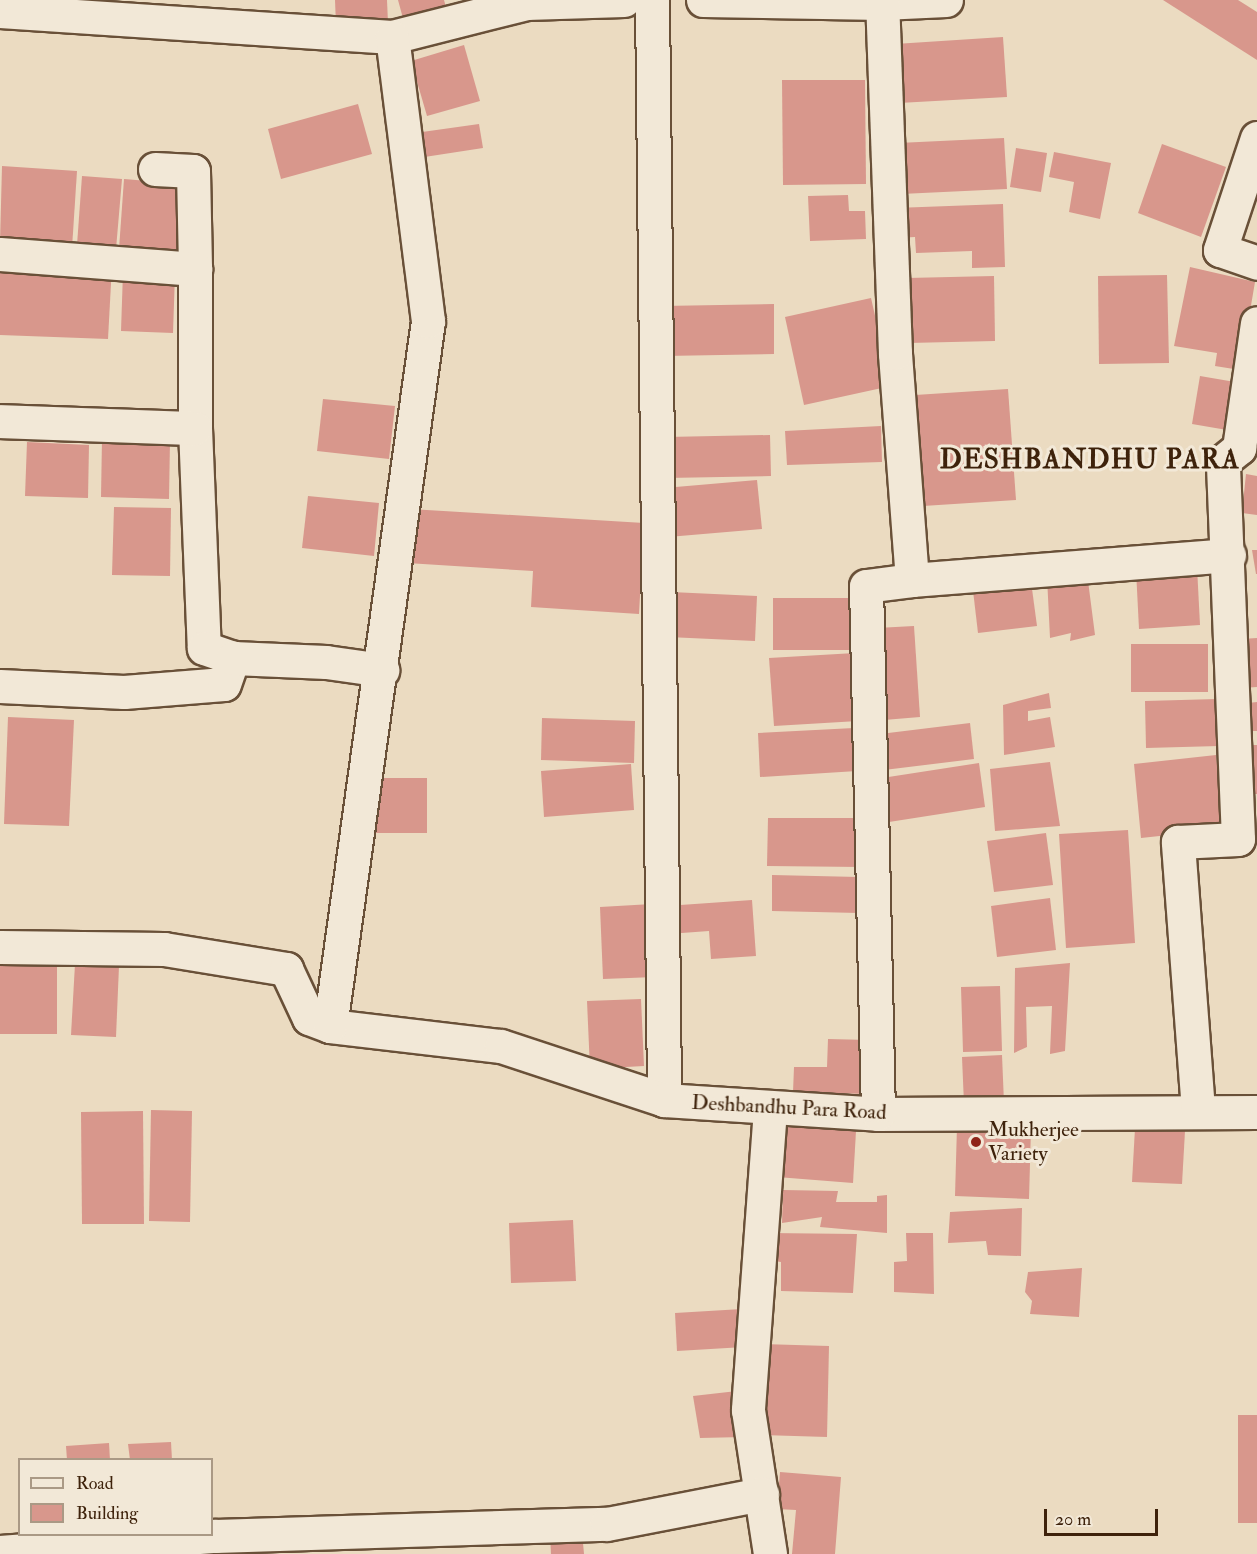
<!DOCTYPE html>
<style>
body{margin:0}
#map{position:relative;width:1257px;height:1554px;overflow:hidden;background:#ebdbc1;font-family:"IM FELL Double Pica",serif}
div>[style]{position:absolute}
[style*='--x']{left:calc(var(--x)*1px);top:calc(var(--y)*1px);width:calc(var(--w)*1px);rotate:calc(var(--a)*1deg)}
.building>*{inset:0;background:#d8978c}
.roads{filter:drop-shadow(2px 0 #695038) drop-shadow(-2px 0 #695038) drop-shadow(0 2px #695038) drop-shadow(0 -2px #695038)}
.street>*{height:33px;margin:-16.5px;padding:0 16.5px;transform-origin:16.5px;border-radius:16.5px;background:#f2e8d7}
.dots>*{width:16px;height:16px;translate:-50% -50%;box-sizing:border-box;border:3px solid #f2e8d7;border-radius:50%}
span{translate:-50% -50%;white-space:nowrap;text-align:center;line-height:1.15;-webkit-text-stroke:6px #f2e8d7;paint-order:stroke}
.street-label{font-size:21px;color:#3e220b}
.poi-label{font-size:21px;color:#3e220b}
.left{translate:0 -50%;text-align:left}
.district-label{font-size:27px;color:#3e220b;font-weight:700;letter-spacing:1.5px}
.legend{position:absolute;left:18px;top:1458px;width:195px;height:78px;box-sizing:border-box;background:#f2e8d7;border:2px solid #aa9985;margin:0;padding:8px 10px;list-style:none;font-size:18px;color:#3e220b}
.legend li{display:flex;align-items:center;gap:12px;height:30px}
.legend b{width:30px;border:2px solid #aa9985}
.scale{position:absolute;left:1044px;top:1509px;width:114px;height:27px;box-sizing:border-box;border:3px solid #3e220b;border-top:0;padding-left:8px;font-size:18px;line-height:21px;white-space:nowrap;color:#3e220b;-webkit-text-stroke:4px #f2e8d7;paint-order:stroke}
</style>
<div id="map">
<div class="building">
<div style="clip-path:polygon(335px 0,387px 0,388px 23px,336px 25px)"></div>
<div style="clip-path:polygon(398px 0,444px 0,447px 11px,404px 22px)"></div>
<div style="clip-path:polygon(1163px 0,1238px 0,1257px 12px,1257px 60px)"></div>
<div style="clip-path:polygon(1003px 37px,1007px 97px,899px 103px,895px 44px)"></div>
<div style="clip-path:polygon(464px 45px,480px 101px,427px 116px,411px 61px)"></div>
<div style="clip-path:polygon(782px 80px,865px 80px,866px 184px,783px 185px)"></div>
<div style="clip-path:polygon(358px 104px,372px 154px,281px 179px,268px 129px)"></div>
<div style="clip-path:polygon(479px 124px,483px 148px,418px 158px,415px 133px)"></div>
<div style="clip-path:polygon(1004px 138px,1007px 189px,901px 194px,898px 143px)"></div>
<div style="clip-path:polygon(1162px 144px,1226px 167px,1201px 237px,1138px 213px)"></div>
<div style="clip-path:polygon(1016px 148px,1047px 153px,1041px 192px,1010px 187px)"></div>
<div style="clip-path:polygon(1054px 152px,1111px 163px,1100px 219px,1069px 212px,1074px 182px,1049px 177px)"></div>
<div style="clip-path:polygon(2px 166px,77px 171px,72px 248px,0 243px)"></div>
<div style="clip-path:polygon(82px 176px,122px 179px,116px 249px,77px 245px)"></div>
<div style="clip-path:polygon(124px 179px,184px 184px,178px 254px,119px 249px)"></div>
<div style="clip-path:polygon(848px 195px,849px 211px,865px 211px,866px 239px,810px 241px,808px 196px)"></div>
<div style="clip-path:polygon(1003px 204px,1005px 267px,972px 268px,972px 251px,916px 253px,915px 237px,896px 238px,895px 208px)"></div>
<div style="clip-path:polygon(0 261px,112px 265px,108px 339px,0 335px)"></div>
<div style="clip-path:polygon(1190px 267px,1255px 282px,1240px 370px,1215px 366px,1217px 353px,1174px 346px)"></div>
<div style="clip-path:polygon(123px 272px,175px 274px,173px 333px,121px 331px)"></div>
<div style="clip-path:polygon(1167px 275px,1169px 363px,1099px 364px,1098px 276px)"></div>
<div style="clip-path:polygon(994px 276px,995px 341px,908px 343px,907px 278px)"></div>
<div style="clip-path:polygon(871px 298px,891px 386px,804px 405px,785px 317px)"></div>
<div style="clip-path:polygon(774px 304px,774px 354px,664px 356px,662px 306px)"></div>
<div style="clip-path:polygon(1200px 376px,1235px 382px,1227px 430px,1192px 424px)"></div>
<div style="clip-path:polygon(1008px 389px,1016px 500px,923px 506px,915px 395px)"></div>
<div style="clip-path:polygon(323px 399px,395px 406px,389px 459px,317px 451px)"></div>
<div style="clip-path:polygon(881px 426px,882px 462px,787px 465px,785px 431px)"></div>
<div style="clip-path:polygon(770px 435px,771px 476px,666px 478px,666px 437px)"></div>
<div style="clip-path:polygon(102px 439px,170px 441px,169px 499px,101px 497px)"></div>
<div style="clip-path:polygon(27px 442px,89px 445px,88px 498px,25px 496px)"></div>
<div style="clip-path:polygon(1246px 474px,1257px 476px,1257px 515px,1242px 513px)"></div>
<div style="clip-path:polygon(757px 480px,762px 529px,668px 537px,664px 488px)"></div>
<div style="clip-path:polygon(308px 496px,379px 503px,374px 556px,302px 548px)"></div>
<div style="clip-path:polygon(114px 507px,171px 508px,170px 576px,112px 575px)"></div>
<div style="clip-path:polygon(410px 509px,644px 523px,639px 614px,531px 607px,533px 571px,407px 563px)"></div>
<div style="clip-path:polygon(1252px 550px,1257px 550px,1257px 574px,1256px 574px)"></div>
<div style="clip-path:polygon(1197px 567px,1200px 625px,1139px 629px,1136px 570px)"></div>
<div style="clip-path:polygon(1087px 573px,1095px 635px,1070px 641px,1071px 633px,1050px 638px,1047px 577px)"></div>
<div style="clip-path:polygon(1030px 574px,1037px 626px,978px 633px,972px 582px)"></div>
<div style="clip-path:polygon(671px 592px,757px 596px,755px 641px,668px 637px)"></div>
<div style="clip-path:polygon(773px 598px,854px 598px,854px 650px,773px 650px)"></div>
<div style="clip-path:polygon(914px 626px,920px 717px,884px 720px,877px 628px)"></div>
<div style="clip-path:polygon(1257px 638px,1257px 687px,1242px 688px,1241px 639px)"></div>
<div style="clip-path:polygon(1131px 644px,1208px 644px,1208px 692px,1131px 692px)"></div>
<div style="clip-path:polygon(855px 653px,858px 721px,774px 726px,769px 658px)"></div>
<div style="clip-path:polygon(1049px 693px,1051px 708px,1028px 711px,1028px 721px,1050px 717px,1055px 747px,1004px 755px,1003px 705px)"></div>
<div style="clip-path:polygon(1217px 699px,1219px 746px,1146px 748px,1145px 701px)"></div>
<div style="clip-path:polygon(1257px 702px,1257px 731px,1249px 731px,1248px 703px)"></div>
<div style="clip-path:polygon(8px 717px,74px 720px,69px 826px,4px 824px)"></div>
<div style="clip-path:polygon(542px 718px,635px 721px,634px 763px,541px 760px)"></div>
<div style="clip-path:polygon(970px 723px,974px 759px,884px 770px,880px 734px)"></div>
<div style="clip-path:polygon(854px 728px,857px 771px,760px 777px,758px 733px)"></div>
<div style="clip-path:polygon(1249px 745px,1257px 745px,1257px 794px,1250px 794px)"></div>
<div style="clip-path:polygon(1216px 755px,1224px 829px,1141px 838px,1134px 764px)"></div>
<div style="clip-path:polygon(1050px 762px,1060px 826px,995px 831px,990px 769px)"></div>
<div style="clip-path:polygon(979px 763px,985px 807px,889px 822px,882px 778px)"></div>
<div style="clip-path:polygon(631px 764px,634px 810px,544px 817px,541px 771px)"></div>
<div style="clip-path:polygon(370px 778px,427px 778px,427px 833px,370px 833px)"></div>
<div style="clip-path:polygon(768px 818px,862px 818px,861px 867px,767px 866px)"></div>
<div style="clip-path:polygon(1128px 830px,1135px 943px,1066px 948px,1059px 834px)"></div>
<div style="clip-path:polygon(1046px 833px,1053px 885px,994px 892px,987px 841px)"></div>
<div style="clip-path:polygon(772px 875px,859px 877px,859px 913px,772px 911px)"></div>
<div style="clip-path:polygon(1050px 898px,1056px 950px,997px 957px,991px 906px)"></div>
<div style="clip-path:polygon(752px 900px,756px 956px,711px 959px,709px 931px,668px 934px,666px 906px)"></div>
<div style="clip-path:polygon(652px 904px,655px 977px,603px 979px,600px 907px)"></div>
<div style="clip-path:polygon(0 961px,57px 961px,57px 1034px,0 1034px)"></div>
<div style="clip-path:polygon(1070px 963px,1065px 1051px,1050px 1054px,1052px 1006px,1026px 1007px,1027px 1047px,1014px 1053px,1015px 968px)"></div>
<div style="clip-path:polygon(75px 964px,119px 966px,116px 1037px,71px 1035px)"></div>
<div style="clip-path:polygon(1000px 986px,1002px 1051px,963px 1052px,961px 987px)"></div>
<div style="clip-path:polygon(641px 999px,644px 1066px,590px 1069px,587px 1001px)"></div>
<div style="clip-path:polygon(828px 1039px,869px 1040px,868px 1094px,793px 1092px,794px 1067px,827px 1067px)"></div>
<div style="clip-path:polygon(1002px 1055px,1004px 1103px,964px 1104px,962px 1057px)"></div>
<div style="clip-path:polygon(151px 1110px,192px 1111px,190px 1222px,149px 1221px)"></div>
<div style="clip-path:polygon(143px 1111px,144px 1224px,82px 1224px,81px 1112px)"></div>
<div style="clip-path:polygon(781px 1125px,856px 1131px,853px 1183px,777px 1177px)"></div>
<div style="clip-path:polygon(957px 1126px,1031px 1128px,1029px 1199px,955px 1196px)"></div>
<div style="clip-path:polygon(1135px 1128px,1185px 1131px,1182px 1184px,1132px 1182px)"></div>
<div style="clip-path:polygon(783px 1190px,838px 1191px,836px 1202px,877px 1202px,877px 1196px,887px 1195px,887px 1233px,820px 1227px,822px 1217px,782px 1223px)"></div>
<div style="clip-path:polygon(1022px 1208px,1021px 1256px,988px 1255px,986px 1241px,948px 1243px,950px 1212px)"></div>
<div style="clip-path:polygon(573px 1220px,576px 1281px,511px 1283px,509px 1223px)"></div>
<div style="clip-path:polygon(769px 1233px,857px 1234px,853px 1293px,781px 1291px,781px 1262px,767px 1260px)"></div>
<div style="clip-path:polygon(906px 1233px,933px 1233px,934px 1294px,894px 1292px,894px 1262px,907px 1261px)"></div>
<div style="clip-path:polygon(1082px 1268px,1079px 1317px,1030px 1314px,1032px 1301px,1025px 1292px,1028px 1272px)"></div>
<div style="clip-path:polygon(742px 1309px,744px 1347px,677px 1351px,675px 1313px)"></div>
<div style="clip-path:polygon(761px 1344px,829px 1346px,827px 1437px,759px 1435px)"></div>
<div style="clip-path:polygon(737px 1391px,743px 1437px,700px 1438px,693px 1396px)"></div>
<div style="clip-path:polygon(1238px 1415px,1257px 1415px,1257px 1523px,1238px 1523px)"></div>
<div style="clip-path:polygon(171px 1442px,172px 1460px,130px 1460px,128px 1444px)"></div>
<div style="clip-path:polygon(109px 1443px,110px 1460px,67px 1460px,66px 1446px)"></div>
<div style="clip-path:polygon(780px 1472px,841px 1477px,835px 1554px,792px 1554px,796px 1510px,777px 1509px)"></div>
<div style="clip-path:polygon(582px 1532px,584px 1554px,551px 1554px,550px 1534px)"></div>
</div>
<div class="roads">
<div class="street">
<div style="--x:652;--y:0;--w:1100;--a:89.37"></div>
<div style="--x:703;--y:0;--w:179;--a:1"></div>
<div style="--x:882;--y:3;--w:64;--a:-2.7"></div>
<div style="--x:0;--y:11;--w:393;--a:3.8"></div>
<div style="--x:392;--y:37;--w:138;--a:-14.2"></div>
<div style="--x:526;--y:3;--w:98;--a:-1.8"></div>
<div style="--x:1257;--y:138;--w:118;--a:108.3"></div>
<div style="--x:1220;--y:250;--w:39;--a:19"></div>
<div style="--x:155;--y:169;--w:38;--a:3"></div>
<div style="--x:193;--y:171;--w:98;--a:88.8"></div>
<div style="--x:0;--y:254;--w:196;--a:4.4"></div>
<div style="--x:195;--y:269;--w:159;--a:90"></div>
<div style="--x:195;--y:428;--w:220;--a:87.7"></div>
<div style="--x:204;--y:648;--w:31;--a:19"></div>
<div style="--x:0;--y:421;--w:195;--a:2.1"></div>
<div style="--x:912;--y:580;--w:318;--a:-4.5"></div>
<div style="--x:0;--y:686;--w:124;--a:2.8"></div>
<div style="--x:124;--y:692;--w:100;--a:-4.6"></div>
<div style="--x:224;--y:684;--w:28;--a:-71"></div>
<div style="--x:233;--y:658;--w:93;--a:2.5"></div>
<div style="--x:326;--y:662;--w:57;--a:8.1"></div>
<div style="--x:0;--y:947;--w:164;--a:0.7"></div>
<div style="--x:164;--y:949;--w:124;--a:9.3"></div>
<div style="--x:286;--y:969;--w:54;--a:64.9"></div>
<div style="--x:309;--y:1018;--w:22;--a:21"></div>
<div style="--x:330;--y:1026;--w:172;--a:6.7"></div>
<div style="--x:501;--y:1046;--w:172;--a:18.3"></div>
<div style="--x:664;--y:1100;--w:214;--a:3.7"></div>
<div style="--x:878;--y:1114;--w:379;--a:-0.3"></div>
<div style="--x:330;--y:1026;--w:712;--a:-82.09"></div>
<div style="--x:428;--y:321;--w:286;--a:-97.2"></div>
<div style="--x:770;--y:1109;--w:302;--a:94.2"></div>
<div style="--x:748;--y:1410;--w:146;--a:81.3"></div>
<div style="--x:1198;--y:1110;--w:269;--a:-94.3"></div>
<div style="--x:1178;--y:842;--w:60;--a:-2.9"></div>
<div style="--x:1238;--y:839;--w:378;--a:-92.3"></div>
<div style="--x:1223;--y:461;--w:21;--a:-39"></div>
<div style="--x:1239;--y:448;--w:126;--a:-81.8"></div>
<div style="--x:878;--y:1114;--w:528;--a:-91.3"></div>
<div style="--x:866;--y:586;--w:46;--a:-7.4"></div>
<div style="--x:912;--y:580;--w:228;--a:-94.3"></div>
<div style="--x:895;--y:353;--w:350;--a:-92.1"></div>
<div style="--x:0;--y:1552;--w:216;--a:-4.3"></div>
<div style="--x:215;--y:1536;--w:392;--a:-1.8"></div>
<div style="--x:607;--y:1524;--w:158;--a:-11"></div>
</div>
</div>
<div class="dots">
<div style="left:976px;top:1142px;background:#8f2418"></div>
</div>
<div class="street-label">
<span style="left:789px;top:1108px;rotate:3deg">Deshbandhu Para Road</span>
</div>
<div class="poi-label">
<span class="left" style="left:988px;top:1142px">Mukherjee<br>Variety</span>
</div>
<div class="district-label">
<span style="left:1090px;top:460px">DESHBANDHU PARA</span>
</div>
<ul class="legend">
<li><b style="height:8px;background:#f2e8d7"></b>Road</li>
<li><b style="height:16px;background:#d8978c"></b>Building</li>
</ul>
<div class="scale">20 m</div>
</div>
